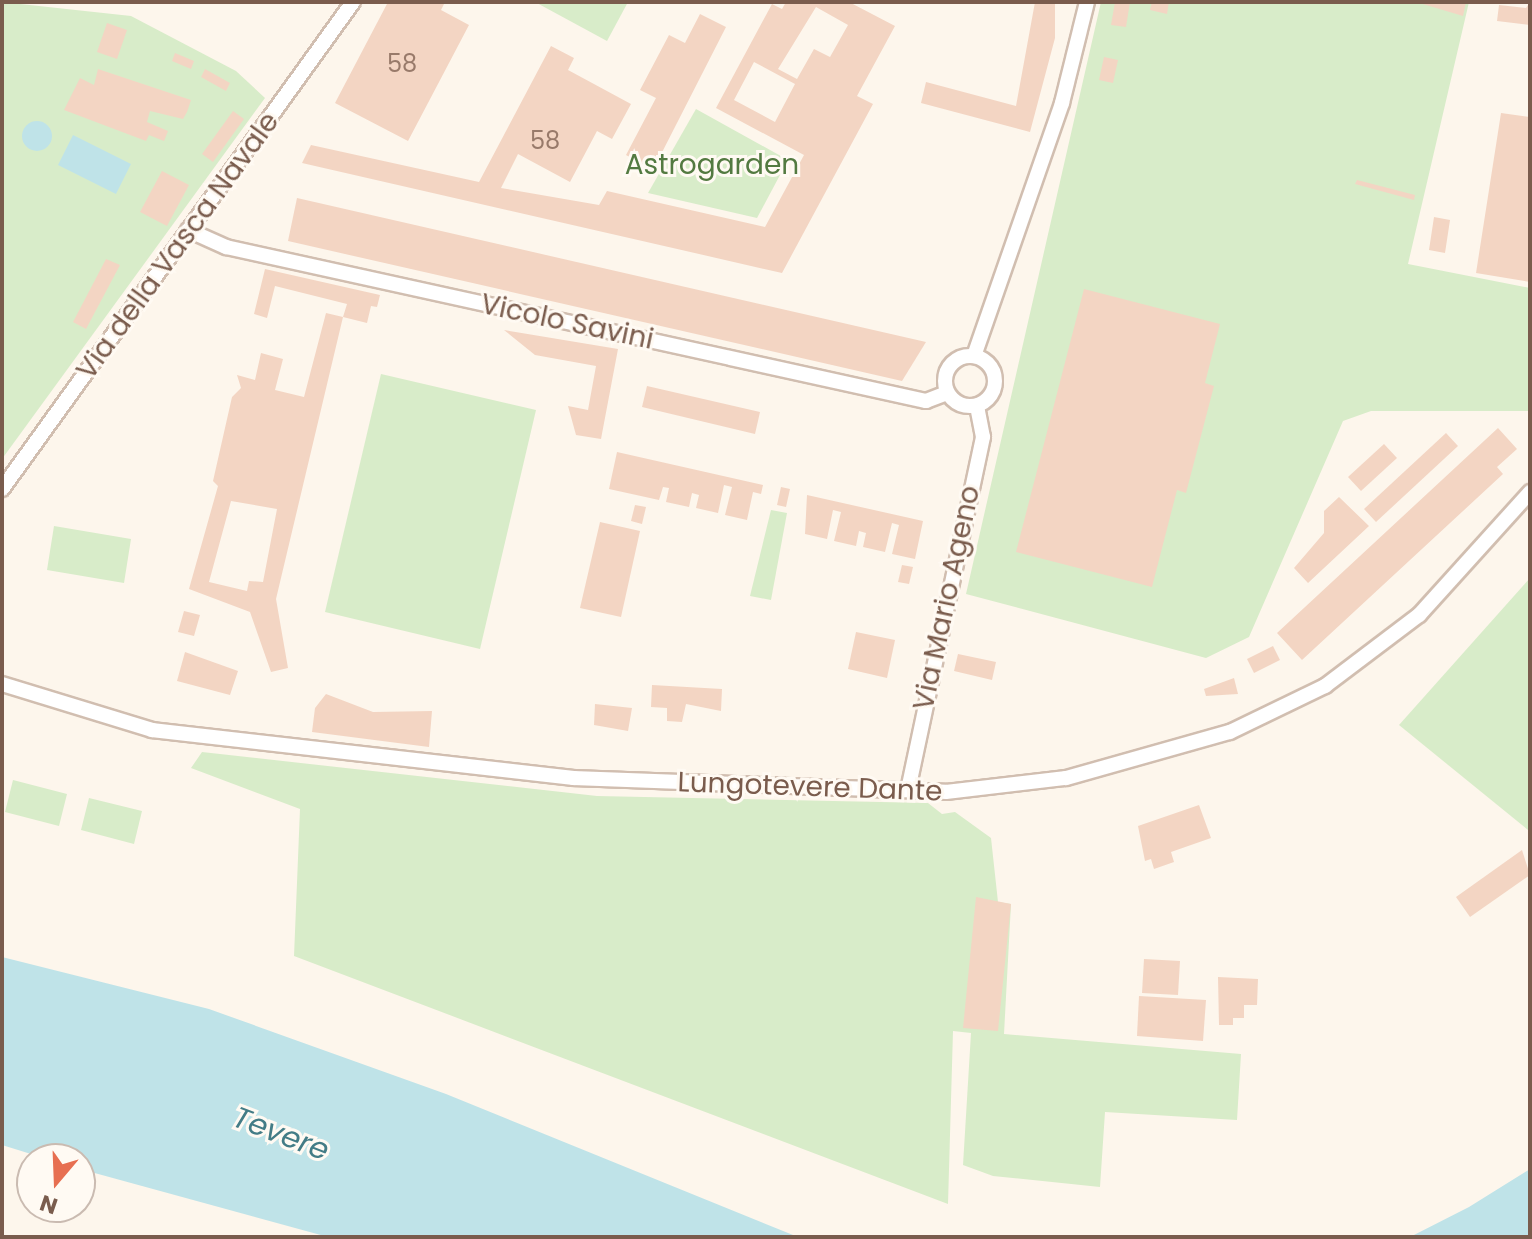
<!DOCTYPE html>
<style>
body{margin:0}
#map{position:relative;width:1532px;height:1239px;overflow:hidden;background:#fdf6ec;font-family:Poppins,sans-serif}
div>[style]{position:absolute}
[style*='--x']{left:calc(var(--x)*1px);top:calc(var(--y)*1px);width:calc(var(--w)*1px);rotate:calc(var(--a)*1deg)}
.green>*{inset:0;background:#d8ecc9}
.water>*{inset:0;background:#bfe3e8}
.round{border-radius:50%}
.building>*{inset:0;background:#f3d5c3}
.roads{filter:drop-shadow(2px 0 #d1beb0) drop-shadow(-2px 0 #d1beb0) drop-shadow(0 2px #d1beb0) drop-shadow(0 -2px #d1beb0)}
.minor>*{height:14px;margin:-7px;padding:0 7px;transform-origin:7px;border-radius:7px;background:#fff}
.minor>.ring{margin:-7px;padding:0;box-sizing:content-box;background:none;border:14px solid #fff;border-radius:50%}
span{translate:-50% -50%;white-space:nowrap;text-align:center;line-height:1.15;-webkit-text-stroke:6px #fffaf3;paint-order:stroke}
.number-label{font-size:24px;color:#987a6a}
.number-label span{-webkit-text-stroke-width:0}
.park-label{font-size:28px;color:#537a41}
.street-label{font-size:28px;color:#7a5c4d}
.water-label{font-size:30px;color:#437c86;font-style:italic}
.frame{position:absolute;inset:0;border:4px solid #7a5c4d;pointer-events:none}
.north{position:absolute;left:16px;top:1143px;width:80px;height:80px;box-sizing:border-box;background:#fffaf3;border:2px solid #cabbb1;border-radius:50%;rotate:199deg;font-size:22px;font-weight:700;line-height:32px;text-align:center;color:#7a5c4d}
.north::after{content:'';display:block;margin:auto;width:28px;height:36px;background:#e76f51;clip-path:polygon(50% 0,100% 100%,50% 72%,0 100%)}
</style>
<div id="map">
<div class="green">
<div style="clip-path:polygon(2px 2px,131px 16px,236px 71px,265px 98px,2px 459px)"></div>
<div style="clip-path:polygon(535px 2px,628px 2px,607px 41px)"></div>
<div style="clip-path:polygon(1101px 2px,1469px 2px,1408px 264px,1530px 288px,1530px 411px,1371px 411px,1343px 421px,1249px 637px,1206px 658px,966px 594px)"></div>
<div style="clip-path:polygon(696px 109px,788px 160px,757px 218px,648px 193px)"></div>
<div style="clip-path:polygon(381px 374px,536px 410px,480px 649px,325px 612px)"></div>
<div style="clip-path:polygon(771px 510px,787px 513px,771px 600px,750px 596px)"></div>
<div style="clip-path:polygon(54px 526px,131px 539px,124px 583px,47px 570px)"></div>
<div style="clip-path:polygon(1530px 578px,1530px 828px,1528px 830px,1399px 725px)"></div>
<div style="clip-path:polygon(202px 752px,597px 796px,928px 803px,942px 814px,955px 812px,991px 838px,998px 902px,1011px 904px,1004px 1034px,1241px 1054px,1237px 1120px,1105px 1112px,1100px 1187px,993px 1176px,963px 1165px,971px 1033px,953px 1031px,948px 1204px,294px 956px,300px 809px,191px 768px)"></div>
<div style="clip-path:polygon(13px 780px,67px 794px,59px 826px,5px 812px)"></div>
<div style="clip-path:polygon(89px 798px,142px 811px,134px 844px,81px 830px)"></div>
</div>
<div class="water">
<div class="round" style="left:22px;top:121px;width:30px;height:30px"></div>
<div style="clip-path:polygon(73px 135px,131px 164px,116px 194px,58px 165px)"></div>
<div style="clip-path:polygon(2px 957px,209px 1009px,446px 1094px,798px 1237px,328px 1237px,80px 1169px,80px 1159px,47px 1159px,2px 1145px)"></div>
<div style="clip-path:polygon(1530px 1169px,1530px 1237px,1410px 1237px,1469px 1207px)"></div>
</div>
<div class="building">
<div style="clip-path:polygon(388px 2px,445px 2px,441px 10px,469px 25px,408px 141px,335px 103px)"></div>
<div style="clip-path:polygon(evenodd,786px 2px,849px 2px,895px 26px,857px 96px,873px 104px,782px 273px,302px 163px,311px 145px,479px 182px,551px 46px,574px 58px,568px 70px,631px 104px,612px 139px,597px 131px,570px 182px,518px 154px,501px 188px,599px 205px,607px 191px,765px 227px,804px 155px,716px 108px,772px 4px,782px 9px,786px 2px,816px 7px,848px 25px,830px 57px,814px 49px,797px 79px,778px 69px,816px 7px,786px 2px,754px 62px,795px 84px,775px 122px,734px 100px,754px 62px)"></div>
<div style="clip-path:polygon(1035px 2px,1055px 2px,1055px 38px,1030px 132px,921px 103px,926px 82px,1016px 106px)"></div>
<div style="clip-path:polygon(1115px 2px,1130px 2px,1126px 27px,1111px 25px)"></div>
<div style="clip-path:polygon(1152px 2px,1169px 2px,1167px 14px,1150px 10px)"></div>
<div style="clip-path:polygon(1416px 2px,1466px 2px,1463px 16px)"></div>
<div style="clip-path:polygon(1530px 2px,1530px 25px,1497px 21px,1499px 5px,1526px 8px)"></div>
<div style="clip-path:polygon(700px 14px,726px 27px,653px 170px,626px 155px,656px 98px,640px 90px,669px 35px,685px 43px)"></div>
<div style="clip-path:polygon(107px 23px,127px 30px,117px 59px,97px 52px)"></div>
<div style="clip-path:polygon(175px 53px,194px 61px,191px 69px,172px 61px)"></div>
<div style="clip-path:polygon(1104px 57px,1118px 60px,1113px 83px,1099px 80px)"></div>
<div style="clip-path:polygon(98px 69px,191px 100px,187px 112px,183px 119px,150px 111px,147px 122px,168px 131px,164px 141px,149px 135px,146px 141px,64px 110px,80px 78px,94px 85px)"></div>
<div style="clip-path:polygon(205px 69px,230px 83px,226px 91px,201px 77px)"></div>
<div style="clip-path:polygon(233px 111px,244px 119px,213px 162px,202px 154px)"></div>
<div style="clip-path:polygon(1501px 113px,1530px 117px,1530px 282px,1476px 273px)"></div>
<div style="clip-path:polygon(162px 171px,189px 185px,167px 226px,140px 212px)"></div>
<div style="clip-path:polygon(1357px 180px,1415px 195px,1414px 200px,1355px 184px)"></div>
<div style="clip-path:polygon(297px 198px,926px 342px,902px 381px,288px 241px)"></div>
<div style="clip-path:polygon(1434px 217px,1450px 220px,1445px 253px,1429px 250px)"></div>
<div style="clip-path:polygon(106px 259px,120px 265px,86px 329px,73px 322px)"></div>
<div style="clip-path:polygon(265px 269px,380px 295px,377px 307px,371px 306px,367px 323px,343px 317px,347px 304px,275px 286px,267px 318px,254px 314px)"></div>
<div style="clip-path:polygon(1084px 289px,1220px 324px,1205px 383px,1214px 386px,1186px 493px,1177px 490px,1152px 587px,1016px 552px)"></div>
<div style="clip-path:polygon(evenodd,326px 313px,343px 317px,276px 599px,288px 668px,271px 672px,250px 612px,189px 589px,218px 486px,213px 481px,232px 397px,241px 388px,237px 375px,255px 380px,261px 353px,283px 359px,275px 390px,304px 397px,326px 313px,231px 501px,277px 509px,263px 582px,249px 581px,247px 591px,209px 582px,231px 501px)"></div>
<div style="clip-path:polygon(504px 330px,618px 349px,601px 439px,576px 435px,568px 406px,588px 410px,596px 366px,535px 355px)"></div>
<div style="clip-path:polygon(647px 386px,760px 412px,755px 434px,642px 407px)"></div>
<div style="clip-path:polygon(1498px 428px,1517px 449px,1497px 467px,1503px 474px,1302px 660px,1277px 633px)"></div>
<div style="clip-path:polygon(1446px 433px,1458px 446px,1376px 522px,1364px 509px)"></div>
<div style="clip-path:polygon(1384px 444px,1397px 458px,1361px 491px,1348px 477px)"></div>
<div style="clip-path:polygon(617px 452px,763px 485px,761px 494px,753px 492px,747px 520px,725px 515px,732px 487px,724px 485px,718px 513px,696px 508px,699px 495px,692px 493px,689px 507px,666px 502px,669px 488px,663px 487px,659px 500px,609px 489px)"></div>
<div style="clip-path:polygon(781px 487px,790px 489px,786px 507px,777px 505px)"></div>
<div style="clip-path:polygon(807px 495px,923px 521px,915px 559px,892px 554px,899px 525px,892px 523px,885px 552px,863px 547px,866px 533px,859px 531px,856px 546px,834px 541px,841px 512px,833px 510px,827px 539px,805px 534px)"></div>
<div style="clip-path:polygon(1339px 497px,1369px 526px,1308px 583px,1294px 568px,1324px 533px,1324px 511px)"></div>
<div style="clip-path:polygon(635px 505px,646px 507px,642px 524px,631px 521px)"></div>
<div style="clip-path:polygon(600px 522px,640px 531px,621px 617px,580px 608px)"></div>
<div style="clip-path:polygon(902px 565px,913px 567px,909px 584px,898px 582px)"></div>
<div style="clip-path:polygon(184px 611px,200px 615px,194px 636px,178px 632px)"></div>
<div style="clip-path:polygon(856px 632px,895px 640px,887px 678px,848px 669px)"></div>
<div style="clip-path:polygon(1273px 646px,1280px 660px,1254px 673px,1247px 659px)"></div>
<div style="clip-path:polygon(185px 652px,238px 671px,230px 695px,177px 681px)"></div>
<div style="clip-path:polygon(958px 654px,996px 662px,992px 680px,954px 671px)"></div>
<div style="clip-path:polygon(1234px 678px,1238px 694px,1206px 696px,1204px 689px)"></div>
<div style="clip-path:polygon(652px 685px,722px 689px,721px 711px,686px 704px,682px 722px,667px 721px,667px 708px,651px 707px)"></div>
<div style="clip-path:polygon(326px 694px,373px 712px,432px 711px,429px 747px,312px 732px,315px 708px)"></div>
<div style="clip-path:polygon(595px 704px,632px 708px,628px 731px,594px 725px)"></div>
<div style="clip-path:polygon(1199px 805px,1211px 838px,1171px 852px,1174px 862px,1154px 869px,1151px 859px,1145px 861px,1138px 826px)"></div>
<div style="clip-path:polygon(1522px 850px,1530px 875px,1470px 917px,1456px 897px)"></div>
<div style="clip-path:polygon(976px 897px,1011px 904px,998px 1031px,963px 1028px)"></div>
<div style="clip-path:polygon(1144px 959px,1180px 961px,1178px 995px,1142px 993px)"></div>
<div style="clip-path:polygon(1218px 977px,1258px 979px,1257px 1005px,1244px 1005px,1244px 1018px,1233px 1018px,1233px 1025px,1219px 1025px)"></div>
<div style="clip-path:polygon(1139px 996px,1206px 1000px,1203px 1041px,1137px 1036px)"></div>
</div>
<div class="roads">
<div class="minor">
<div style="--x:188;--y:230;--w:42;--a:24.1"></div>
<div style="--x:226;--y:247;--w:717;--a:12.41"></div>
<div style="--x:926;--y:401;--w:22;--a:-21"></div>
<div class="ring" style="left:945px;top:356px;width:36px;height:36px"></div>
<div style="--x:974;--y:356;--w:268;--a:-70.8"></div>
<div style="--x:1062;--y:103;--w:104;--a:-76.1"></div>
<div style="--x:2;--y:489;--w:600;--a:-54.22"></div>
<div style="--x:2;--y:684;--w:157;--a:17"></div>
<div style="--x:152;--y:730;--w:424;--a:6.5"></div>
<div style="--x:573;--y:778;--w:373;--a:2.1"></div>
<div style="--x:946;--y:792;--w:121;--a:-6.7"></div>
<div style="--x:1066;--y:778;--w:170;--a:-15.7"></div>
<div style="--x:1230;--y:732;--w:106;--a:-25.8"></div>
<div style="--x:1325;--y:686;--w:118;--a:-37.1"></div>
<div style="--x:1419;--y:615;--w:166;--a:-47.9"></div>
<div style="--x:908;--y:790;--w:361;--a:-78"></div>
<div style="--x:983;--y:437;--w:32;--a:-101"></div>
</div>
</div>
<div class="number-label">
<span style="left:402px;top:64px">58</span>
<span style="left:545px;top:141px">58</span>
</div>
<div class="park-label">
<span style="left:712px;top:165px">Astrogarden</span>
</div>
<div class="street-label">
<span style="left:178px;top:246px;rotate:-54deg">Via della Vasca Navale</span>
<span style="left:567px;top:322px;rotate:12deg">Vicolo Savini</span>
<span style="left:947px;top:598px;rotate:-78deg">Via Mario Ageno</span>
<span style="left:810px;top:787px;rotate:2deg">Lungotevere Dante</span>
</div>
<div class="water-label">
<span style="left:281px;top:1134px;rotate:21deg">Tevere</span>
</div>
<div class="frame"></div>
<div class="north">N</div>
</div>
